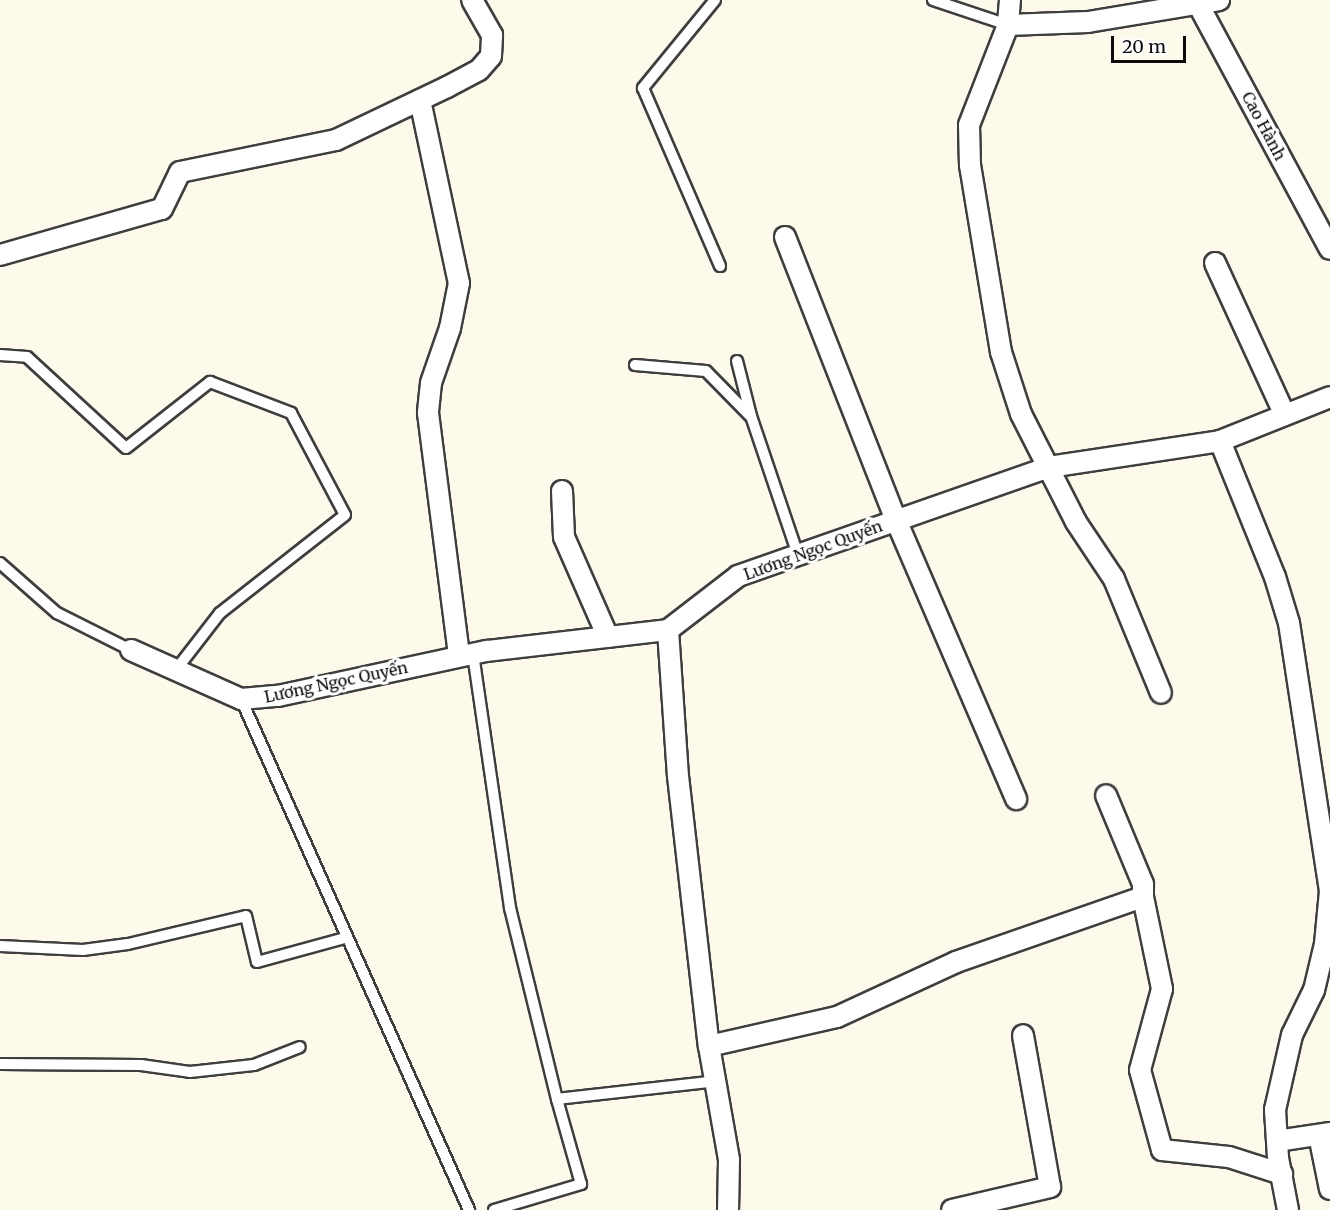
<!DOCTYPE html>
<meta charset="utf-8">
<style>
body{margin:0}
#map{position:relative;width:1330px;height:1210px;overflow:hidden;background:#fdfaec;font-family:Merriweather,serif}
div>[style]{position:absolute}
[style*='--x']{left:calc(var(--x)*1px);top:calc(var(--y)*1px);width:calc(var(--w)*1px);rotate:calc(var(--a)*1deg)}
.roads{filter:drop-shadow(2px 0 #3e3e3e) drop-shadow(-2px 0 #3e3e3e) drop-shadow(0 2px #3e3e3e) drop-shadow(0 -2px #3e3e3e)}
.lane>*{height:10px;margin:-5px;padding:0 5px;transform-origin:5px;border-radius:5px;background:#fff}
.street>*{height:20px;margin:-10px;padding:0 10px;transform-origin:10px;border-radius:10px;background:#fff}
span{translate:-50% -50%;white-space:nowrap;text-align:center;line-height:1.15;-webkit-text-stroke:6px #fff;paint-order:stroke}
.street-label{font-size:16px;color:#0b0b0b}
.scale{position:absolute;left:1111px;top:36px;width:75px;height:27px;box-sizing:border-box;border:3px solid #0b0b0b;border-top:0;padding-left:8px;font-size:18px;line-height:21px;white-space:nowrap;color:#0b0b0b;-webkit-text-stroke:4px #fff;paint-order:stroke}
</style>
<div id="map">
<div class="roads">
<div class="lane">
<div style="--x:715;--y:0;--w:114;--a:129.3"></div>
<div style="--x:643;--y:88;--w:194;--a:66.6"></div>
<div style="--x:933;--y:0;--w:79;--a:18.4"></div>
<div style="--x:0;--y:355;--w:27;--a:4"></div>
<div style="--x:27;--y:357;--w:134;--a:42.6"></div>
<div style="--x:126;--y:448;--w:107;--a:-38.2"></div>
<div style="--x:210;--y:382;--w:87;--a:20.9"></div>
<div style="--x:291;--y:413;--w:115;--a:62.1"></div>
<div style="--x:345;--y:515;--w:159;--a:141.9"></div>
<div style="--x:220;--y:613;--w:73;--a:127.8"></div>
<div style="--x:737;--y:361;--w:57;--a:75.7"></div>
<div style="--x:751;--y:416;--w:147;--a:71.3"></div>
<div style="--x:635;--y:365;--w:71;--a:4.8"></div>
<div style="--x:706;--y:371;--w:63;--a:45.6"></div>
<div style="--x:0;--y:563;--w:76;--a:41.3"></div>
<div style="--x:57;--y:613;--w:83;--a:26.6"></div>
<div style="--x:473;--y:654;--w:257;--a:81.7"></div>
<div style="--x:510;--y:908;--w:197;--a:76.2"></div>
<div style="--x:557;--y:1099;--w:161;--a:-6.4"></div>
<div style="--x:241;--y:699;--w:560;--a:65.95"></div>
<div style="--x:0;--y:946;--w:83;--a:2.8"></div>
<div style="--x:83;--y:950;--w:45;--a:-7.6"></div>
<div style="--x:128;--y:944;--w:121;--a:-13.3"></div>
<div style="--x:246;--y:916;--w:47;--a:76.6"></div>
<div style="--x:257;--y:962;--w:91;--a:-15.3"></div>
<div style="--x:0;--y:1064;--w:141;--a:0.4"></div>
<div style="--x:141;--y:1065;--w:49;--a:8.1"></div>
<div style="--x:190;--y:1072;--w:64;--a:-6.2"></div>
<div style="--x:254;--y:1065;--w:49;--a:-21.4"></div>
<div style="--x:494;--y:1210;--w:91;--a:-16.6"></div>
<div style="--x:581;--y:1184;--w:88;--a:-105.8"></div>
</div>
<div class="street">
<div style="--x:1010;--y:0;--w:25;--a:95"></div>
<div style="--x:1008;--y:25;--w:107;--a:111.3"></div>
<div style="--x:969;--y:125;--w:40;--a:88.6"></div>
<div style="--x:970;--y:165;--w:190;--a:80.6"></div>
<div style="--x:1001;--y:352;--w:65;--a:72.1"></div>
<div style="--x:1021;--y:414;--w:121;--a:63"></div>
<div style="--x:1076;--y:522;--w:69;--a:56.3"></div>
<div style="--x:1114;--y:579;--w:123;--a:67.6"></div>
<div style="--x:1198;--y:4;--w:278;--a:61.7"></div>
<div style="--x:1008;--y:25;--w:80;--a:-2.1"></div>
<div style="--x:1088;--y:22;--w:133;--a:-9.5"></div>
<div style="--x:420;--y:100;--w:187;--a:78"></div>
<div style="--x:459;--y:283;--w:46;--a:101.3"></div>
<div style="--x:450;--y:328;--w:58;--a:109.1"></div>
<div style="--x:431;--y:383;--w:30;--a:96"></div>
<div style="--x:428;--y:413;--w:245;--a:82.7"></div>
<div style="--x:785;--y:237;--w:304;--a:68.6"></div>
<div style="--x:896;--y:520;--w:304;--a:66.7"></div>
<div style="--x:0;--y:255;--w:168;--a:-15.9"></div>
<div style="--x:162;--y:209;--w:41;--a:-64.1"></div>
<div style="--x:180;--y:172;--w:159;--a:-11.6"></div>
<div style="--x:336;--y:140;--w:123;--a:-25.5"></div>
<div style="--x:447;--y:87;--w:36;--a:-28"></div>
<div style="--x:479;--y:70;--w:18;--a:-49"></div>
<div style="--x:491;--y:56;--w:21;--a:-87"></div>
<div style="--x:492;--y:35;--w:40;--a:-119.7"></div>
<div style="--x:1215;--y:263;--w:167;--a:65.3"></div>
<div style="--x:1220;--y:441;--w:147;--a:68"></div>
<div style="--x:1275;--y:577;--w:48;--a:73.1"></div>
<div style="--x:1289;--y:623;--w:271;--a:81.3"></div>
<div style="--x:1330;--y:891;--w:53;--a:95.4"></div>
<div style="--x:1325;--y:944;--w:47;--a:103.4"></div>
<div style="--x:1314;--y:990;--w:50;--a:116.1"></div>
<div style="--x:1292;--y:1035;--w:77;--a:102.8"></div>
<div style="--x:1275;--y:1110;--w:48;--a:86.4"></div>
<div style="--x:1278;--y:1158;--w:53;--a:79.1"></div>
<div style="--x:562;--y:491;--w:46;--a:87.5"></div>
<div style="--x:564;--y:537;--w:109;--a:66.3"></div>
<div style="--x:668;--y:630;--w:146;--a:86.1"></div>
<div style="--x:678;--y:776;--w:272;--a:83.5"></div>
<div style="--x:709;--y:1046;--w:116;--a:80"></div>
<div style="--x:729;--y:1160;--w:50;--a:91.1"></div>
<div style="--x:131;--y:650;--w:120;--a:24"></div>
<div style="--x:241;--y:699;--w:37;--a:-5"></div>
<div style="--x:278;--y:696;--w:214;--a:-12.2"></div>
<div style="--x:487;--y:651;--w:182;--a:-6.6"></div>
<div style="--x:668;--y:630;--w:88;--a:-37.6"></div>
<div style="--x:738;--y:576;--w:330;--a:-19.3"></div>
<div style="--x:1049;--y:467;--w:173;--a:-8.6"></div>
<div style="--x:1220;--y:441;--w:118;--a:-21.8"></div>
<div style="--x:1143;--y:897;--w:94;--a:78.3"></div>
<div style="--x:1162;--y:989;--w:84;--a:105.2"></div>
<div style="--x:1140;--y:1070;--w:83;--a:74.6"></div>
<div style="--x:1162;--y:1150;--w:67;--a:6"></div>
<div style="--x:1229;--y:1157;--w:56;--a:17.8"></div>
<div style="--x:709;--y:1046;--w:131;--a:-12.8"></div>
<div style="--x:837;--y:1017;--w:131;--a:-24.8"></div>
<div style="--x:956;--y:962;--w:198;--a:-19.2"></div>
<div style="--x:1143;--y:897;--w:13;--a:-90"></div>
<div style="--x:1143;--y:884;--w:96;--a:-112.6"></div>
<div style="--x:1319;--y:1135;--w:55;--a:78.5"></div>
<div style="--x:1277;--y:1141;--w:54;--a:-8.6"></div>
<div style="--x:952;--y:1210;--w:101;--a:-13.2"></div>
<div style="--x:1050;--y:1187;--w:154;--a:-100.1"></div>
</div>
</div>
<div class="street-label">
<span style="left:1264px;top:126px;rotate:62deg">Cao Hành</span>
<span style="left:813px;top:550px;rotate:-20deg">Lương Ngọc Quyến</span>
<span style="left:336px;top:682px;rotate:-12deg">Lương Ngọc Quyến</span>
</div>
<div class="scale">20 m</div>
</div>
